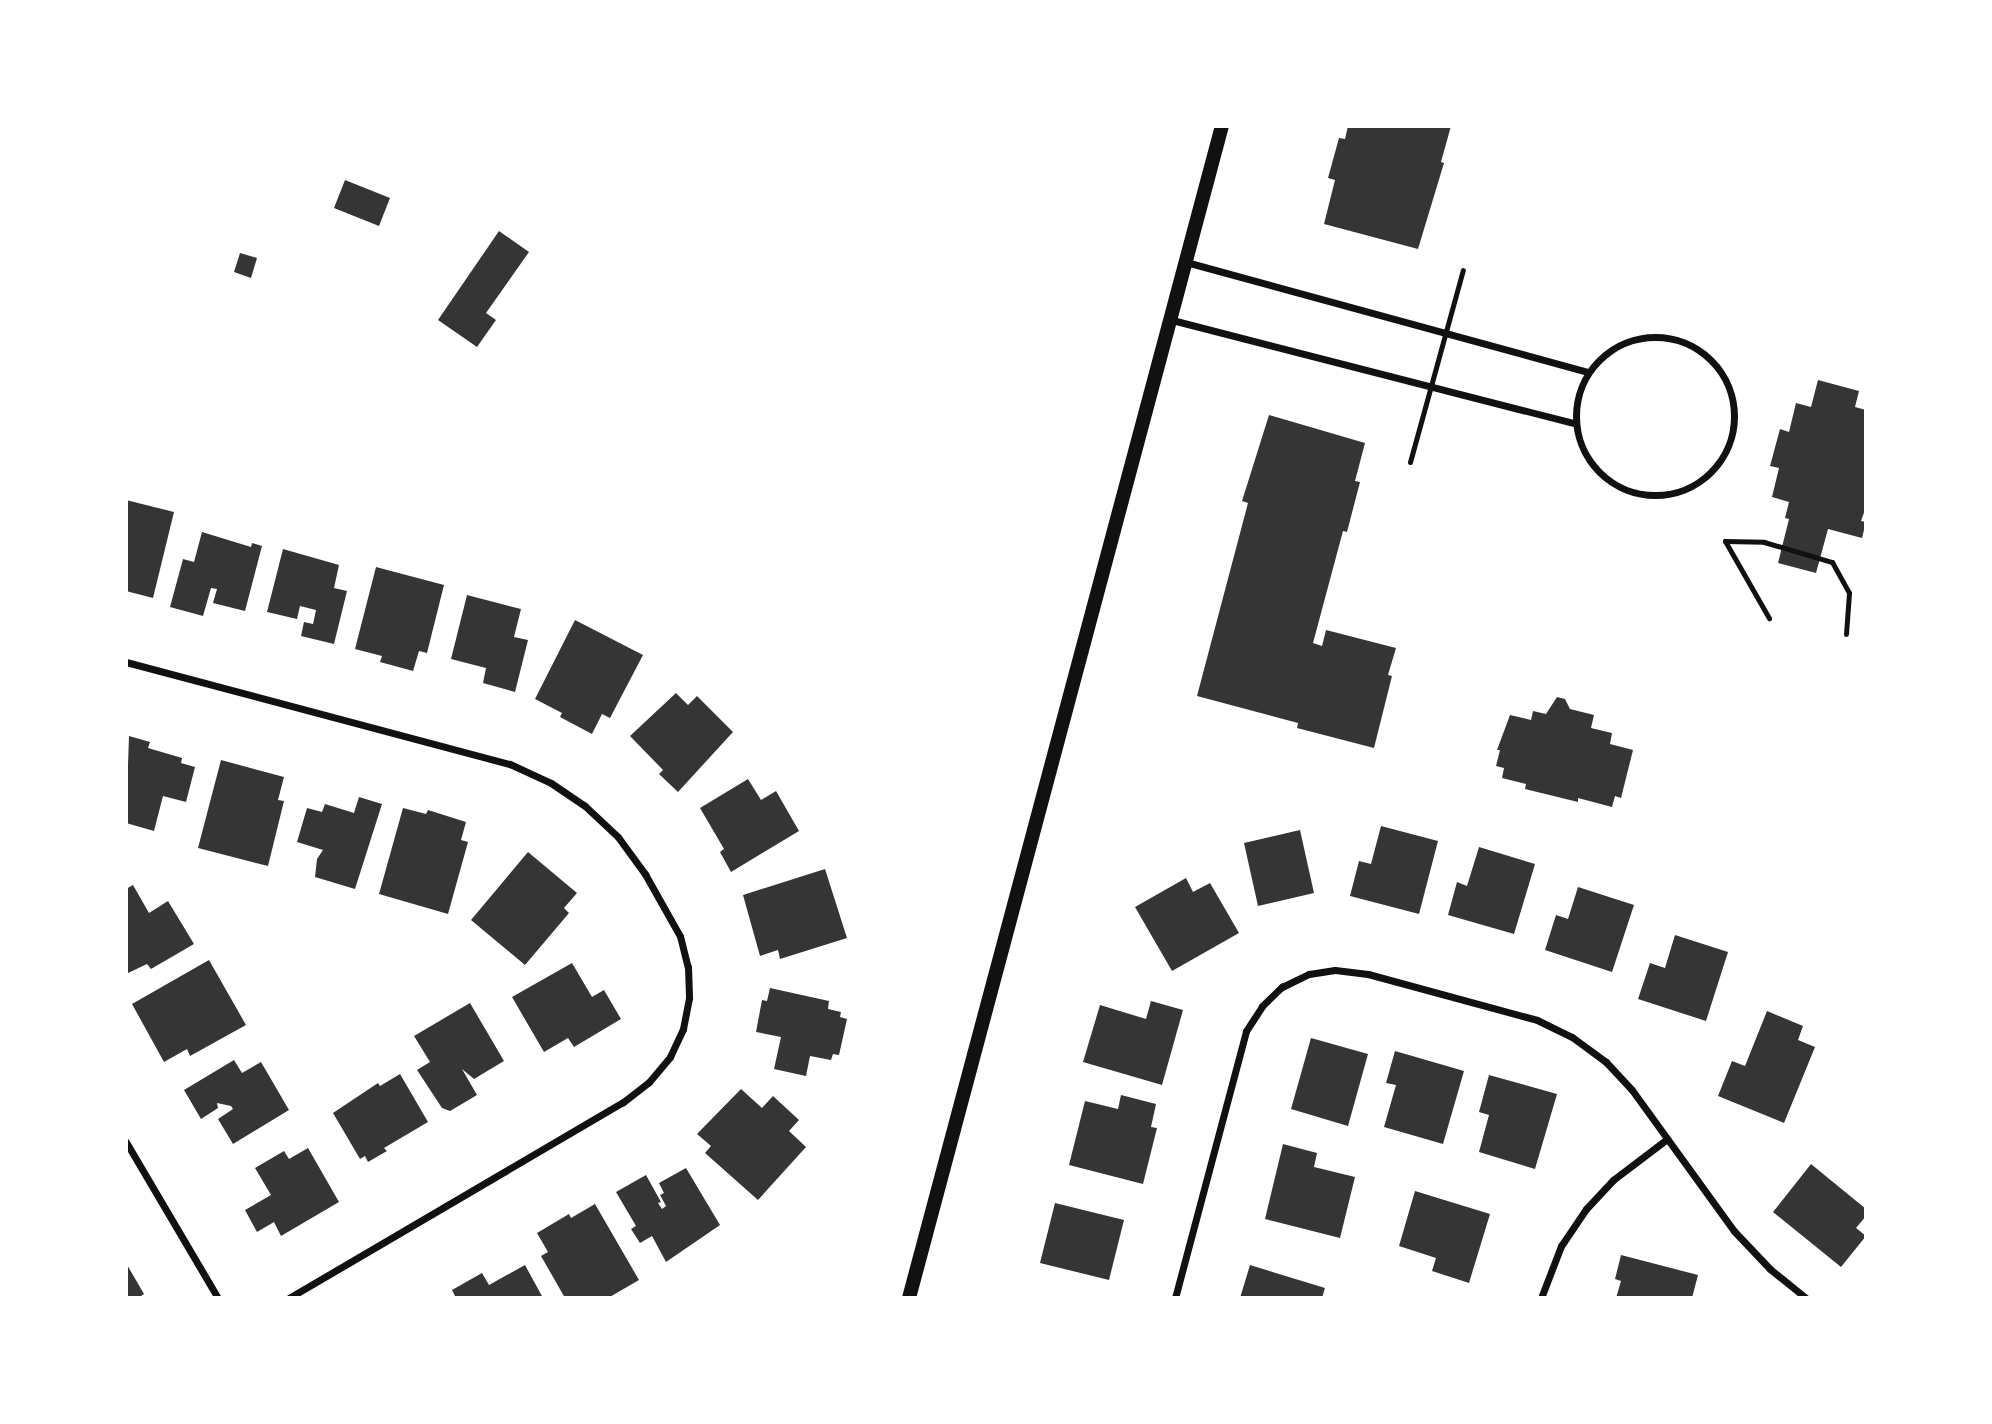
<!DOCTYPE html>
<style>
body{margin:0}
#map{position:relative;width:1992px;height:1424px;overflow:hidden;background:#fff;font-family:"Work Sans",sans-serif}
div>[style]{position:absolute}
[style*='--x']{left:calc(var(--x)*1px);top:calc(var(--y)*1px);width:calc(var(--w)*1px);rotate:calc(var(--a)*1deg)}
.building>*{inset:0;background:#353535}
.service>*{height:5px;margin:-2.5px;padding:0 2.5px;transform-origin:2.5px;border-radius:2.5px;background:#111}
.minor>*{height:7px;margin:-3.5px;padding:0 3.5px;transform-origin:3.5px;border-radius:3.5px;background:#111}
.minor>.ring{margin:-3.5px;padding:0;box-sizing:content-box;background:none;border:7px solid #111;border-radius:50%}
.secondary>*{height:14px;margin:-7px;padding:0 7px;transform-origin:7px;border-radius:7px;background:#111}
span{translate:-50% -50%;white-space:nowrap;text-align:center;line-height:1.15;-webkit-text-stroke:6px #fff;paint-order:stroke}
.frame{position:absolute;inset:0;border:128px solid #fff;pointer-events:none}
</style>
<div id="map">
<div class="building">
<div style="clip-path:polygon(1348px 126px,1451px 126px,1441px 162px,1444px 163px,1418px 249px,1324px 224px,1335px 180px,1328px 178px,1339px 138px,1345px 139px)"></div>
<div style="clip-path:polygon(345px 180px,390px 198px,379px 226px,334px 208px)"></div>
<div style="clip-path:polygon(499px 231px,529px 252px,486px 313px,496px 320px,477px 347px,438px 320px)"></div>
<div style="clip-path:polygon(240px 253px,257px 258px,251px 278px,234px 272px)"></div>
<div style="clip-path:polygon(1818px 380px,1859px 391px,1855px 407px,1866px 410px,1866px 507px,1861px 521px,1866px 522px,1862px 538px,1828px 529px,1816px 573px,1778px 563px,1789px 519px,1785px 518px,1789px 502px,1772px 497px,1779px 468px,1770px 466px,1780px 429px,1789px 432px,1796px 403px,1811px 407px)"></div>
<div style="clip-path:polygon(1269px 415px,1365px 443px,1355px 481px,1360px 482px,1347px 532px,1343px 531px,1313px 643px,1322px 646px,1326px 630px,1396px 648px,1388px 675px,1392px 676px,1374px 748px,1297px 728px,1298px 723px,1197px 696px,1248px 503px,1242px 501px)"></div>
<div style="clip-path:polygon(126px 500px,174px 512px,153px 598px,126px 591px)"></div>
<div style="clip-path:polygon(202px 532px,251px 547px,252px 543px,262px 546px,245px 611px,213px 603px,217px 589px,211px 588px,203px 616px,170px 607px,183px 559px,194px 562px)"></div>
<div style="clip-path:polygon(283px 549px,339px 565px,334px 588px,347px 591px,334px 644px,301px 636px,304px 622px,313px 624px,316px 610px,300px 606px,297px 619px,267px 612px)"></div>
<div style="clip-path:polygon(376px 567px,444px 585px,427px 653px,419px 651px,413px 671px,380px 662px,382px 656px,355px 649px)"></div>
<div style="clip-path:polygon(467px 595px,521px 609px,514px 637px,528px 640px,515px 692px,483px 683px,486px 668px,451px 659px)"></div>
<div style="clip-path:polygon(575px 620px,643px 655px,610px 718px,602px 714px,592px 734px,560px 717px,562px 713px,535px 699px)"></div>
<div style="clip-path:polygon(676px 693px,688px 705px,697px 696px,733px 732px,678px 792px,659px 774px,663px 770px,630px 736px)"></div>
<div style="clip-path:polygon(1557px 697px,1565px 699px,1570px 709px,1594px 715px,1591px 728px,1612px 733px,1610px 744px,1633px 750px,1621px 798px,1615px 796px,1612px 807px,1578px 798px,1578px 802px,1525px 789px,1526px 784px,1502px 778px,1504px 768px,1496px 766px,1500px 750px,1497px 750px,1510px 715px,1531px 720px,1533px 711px,1546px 714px)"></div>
<div style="clip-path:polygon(129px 736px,150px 742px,148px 748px,182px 758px,181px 763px,195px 767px,186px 802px,163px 796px,154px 831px,126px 823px)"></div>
<div style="clip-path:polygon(221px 760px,284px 777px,278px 800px,284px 801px,268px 866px,198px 848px)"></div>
<div style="clip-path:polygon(748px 779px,761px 800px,776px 791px,799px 831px,731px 872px,720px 852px,724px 849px,700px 808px)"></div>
<div style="clip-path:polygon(359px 797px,382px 804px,355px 889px,315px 877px,317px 859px,323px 850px,297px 842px,307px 808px,322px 812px,325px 804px,354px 813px)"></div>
<div style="clip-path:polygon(403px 808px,426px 814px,428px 810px,466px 822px,461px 840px,468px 842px,448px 914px,379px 894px)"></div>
<div style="clip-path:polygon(1381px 826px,1438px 841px,1419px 914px,1350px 896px,1359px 861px,1371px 864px)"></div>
<div style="clip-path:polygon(1300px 830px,1314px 893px,1258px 906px,1244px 843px)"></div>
<div style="clip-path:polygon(1479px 847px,1535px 864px,1514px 934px,1448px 915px,1457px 882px,1467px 886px)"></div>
<div style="clip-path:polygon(528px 852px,577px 893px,564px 908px,569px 913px,525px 965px,471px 920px)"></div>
<div style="clip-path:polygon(825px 869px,847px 938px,780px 959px,778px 950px,760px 956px,743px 895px)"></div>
<div style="clip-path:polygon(1186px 878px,1193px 892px,1210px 883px,1239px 933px,1172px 971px,1135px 907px)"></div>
<div style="clip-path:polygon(133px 885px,149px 913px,168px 901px,194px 944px,151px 969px,147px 964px,126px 974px,126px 889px)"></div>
<div style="clip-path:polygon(1578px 887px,1634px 905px,1612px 972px,1545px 950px,1556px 915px,1568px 919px)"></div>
<div style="clip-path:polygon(1675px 935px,1728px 952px,1706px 1021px,1638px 999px,1650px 963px,1665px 968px)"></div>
<div style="clip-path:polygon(209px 960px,246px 1025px,190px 1056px,187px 1049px,164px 1062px,132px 1004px)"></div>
<div style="clip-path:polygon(572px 963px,592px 997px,604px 990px,621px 1019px,574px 1047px,568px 1038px,544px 1052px,512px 997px)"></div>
<div style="clip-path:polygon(770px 988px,829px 1001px,828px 1009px,841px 1012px,840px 1017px,847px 1019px,839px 1055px,833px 1054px,831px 1060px,810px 1056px,806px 1076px,774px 1069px,781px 1037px,756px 1032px,762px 1000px,767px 1001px)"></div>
<div style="clip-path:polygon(1151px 1001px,1183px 1010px,1162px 1085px,1083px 1062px,1100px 1005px,1146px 1019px)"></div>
<div style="clip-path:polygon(470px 1003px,504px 1061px,474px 1079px,462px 1069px,477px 1095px,450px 1111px,442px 1108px,417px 1070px,430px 1062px,414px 1036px)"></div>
<div style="clip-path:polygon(1767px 1011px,1803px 1026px,1798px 1040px,1815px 1047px,1784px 1123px,1718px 1096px,1732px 1061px,1745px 1066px)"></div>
<div style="clip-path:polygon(1311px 1038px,1368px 1054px,1348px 1126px,1291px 1109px)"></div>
<div style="clip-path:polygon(1395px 1051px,1464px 1071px,1443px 1144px,1384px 1127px,1396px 1085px,1386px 1083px)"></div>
<div style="clip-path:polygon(234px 1060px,242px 1073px,261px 1062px,289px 1110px,233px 1144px,218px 1119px,233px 1109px,231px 1106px,217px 1103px,218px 1108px,201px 1119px,184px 1090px)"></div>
<div style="clip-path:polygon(400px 1074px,428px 1122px,384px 1148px,387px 1151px,368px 1162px,365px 1156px,360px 1159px,333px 1113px,378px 1083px,380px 1086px)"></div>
<div style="clip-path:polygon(1489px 1075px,1557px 1094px,1535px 1169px,1479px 1152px,1489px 1115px,1479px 1112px)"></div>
<div style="clip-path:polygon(741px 1089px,762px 1108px,773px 1096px,799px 1120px,789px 1131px,806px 1147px,758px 1200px,705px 1153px,711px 1146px,697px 1134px)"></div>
<div style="clip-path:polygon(1121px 1095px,1156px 1104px,1151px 1127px,1157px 1128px,1143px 1184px,1069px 1165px,1085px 1101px,1118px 1109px)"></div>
<div style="clip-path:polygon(1283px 1144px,1317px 1153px,1314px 1167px,1355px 1177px,1340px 1238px,1265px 1219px)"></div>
<div style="clip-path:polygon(308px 1148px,339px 1202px,281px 1236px,274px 1222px,257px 1232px,245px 1210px,271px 1195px,255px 1168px,284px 1151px,289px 1159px)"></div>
<div style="clip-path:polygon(1811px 1164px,1866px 1209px,1866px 1216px,1856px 1228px,1866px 1236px,1841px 1267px,1773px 1212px)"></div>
<div style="clip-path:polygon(686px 1168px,720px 1225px,666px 1262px,652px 1236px,640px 1243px,631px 1229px,636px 1226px,616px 1192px,646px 1175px,661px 1202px,658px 1203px,662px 1209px,666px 1206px,660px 1195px,664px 1193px,659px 1183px)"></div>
<div style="clip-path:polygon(1415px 1191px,1490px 1214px,1469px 1283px,1432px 1271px,1436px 1258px,1399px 1246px)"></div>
<div style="clip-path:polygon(1055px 1203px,1124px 1220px,1109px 1280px,1040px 1263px)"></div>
<div style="clip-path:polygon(595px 1204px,639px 1280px,608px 1298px,565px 1298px,541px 1256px,548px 1252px,537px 1233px,569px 1214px,571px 1218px)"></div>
<div style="clip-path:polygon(1621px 1255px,1698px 1275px,1692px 1298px,1616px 1298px,1621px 1281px,1615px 1279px)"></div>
<div style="clip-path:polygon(126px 1263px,144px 1294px,138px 1298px,126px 1298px)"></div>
<div style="clip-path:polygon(525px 1265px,543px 1298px,456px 1298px,452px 1290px,482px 1273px,489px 1285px)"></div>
<div style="clip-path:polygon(1250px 1265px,1325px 1288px,1322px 1298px,1240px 1298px)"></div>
</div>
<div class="service">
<div style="--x:1410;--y:462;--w:199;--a:-74.6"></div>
<div style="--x:1725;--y:541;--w:39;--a:1"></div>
<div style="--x:1764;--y:542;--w:71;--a:16.4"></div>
<div style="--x:1832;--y:562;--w:35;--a:61"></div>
<div style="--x:1849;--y:593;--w:41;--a:94.2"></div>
<div style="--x:1725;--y:541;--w:89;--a:60.3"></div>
</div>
<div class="minor">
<div style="--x:1186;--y:262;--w:417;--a:15.3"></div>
<div style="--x:1172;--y:320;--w:417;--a:14.4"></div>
<div class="ring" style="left:1576px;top:337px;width:151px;height:151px"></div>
<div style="--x:126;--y:662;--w:397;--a:14.9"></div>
<div style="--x:510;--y:764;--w:45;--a:24.9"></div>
<div style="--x:551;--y:783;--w:41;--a:34.1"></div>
<div style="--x:585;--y:806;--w:45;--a:43.2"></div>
<div style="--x:618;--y:837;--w:46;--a:53.9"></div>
<div style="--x:645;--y:874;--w:71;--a:60.6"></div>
<div style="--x:680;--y:936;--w:32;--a:76"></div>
<div style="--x:688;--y:967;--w:31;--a:88"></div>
<div style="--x:689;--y:998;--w:32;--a:101"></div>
<div style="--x:683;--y:1029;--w:31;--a:115"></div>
<div style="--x:670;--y:1057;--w:33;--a:130"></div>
<div style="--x:649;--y:1082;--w:33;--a:142"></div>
<div style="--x:623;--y:1102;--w:387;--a:149.6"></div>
<div style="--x:126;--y:1142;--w:181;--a:59.5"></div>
<div style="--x:1175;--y:1298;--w:276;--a:-75.1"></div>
<div style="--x:1246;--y:1031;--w:30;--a:-57"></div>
<div style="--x:1262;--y:1006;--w:28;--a:-44"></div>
<div style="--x:1282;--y:987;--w:30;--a:-26"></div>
<div style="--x:1309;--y:974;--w:26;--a:-9"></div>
<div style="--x:1335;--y:970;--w:33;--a:7"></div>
<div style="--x:1368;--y:974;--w:175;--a:15.2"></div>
<div style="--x:1537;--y:1020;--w:39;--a:26"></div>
<div style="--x:1572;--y:1037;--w:42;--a:36.3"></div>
<div style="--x:1606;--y:1062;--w:38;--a:47"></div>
<div style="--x:1632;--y:1090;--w:174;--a:54.1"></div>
<div style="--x:1734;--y:1231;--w:52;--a:46.5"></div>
<div style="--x:1770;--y:1269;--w:46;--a:38.9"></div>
<div style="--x:1541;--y:1298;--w:56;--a:-69"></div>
<div style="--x:1561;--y:1246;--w:45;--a:-56"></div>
<div style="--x:1586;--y:1209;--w:40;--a:-47"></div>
<div style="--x:1613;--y:1180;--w:68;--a:-37.2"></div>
</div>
<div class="secondary">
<div style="--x:909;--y:1298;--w:1213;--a:-75.05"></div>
</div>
<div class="frame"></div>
</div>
